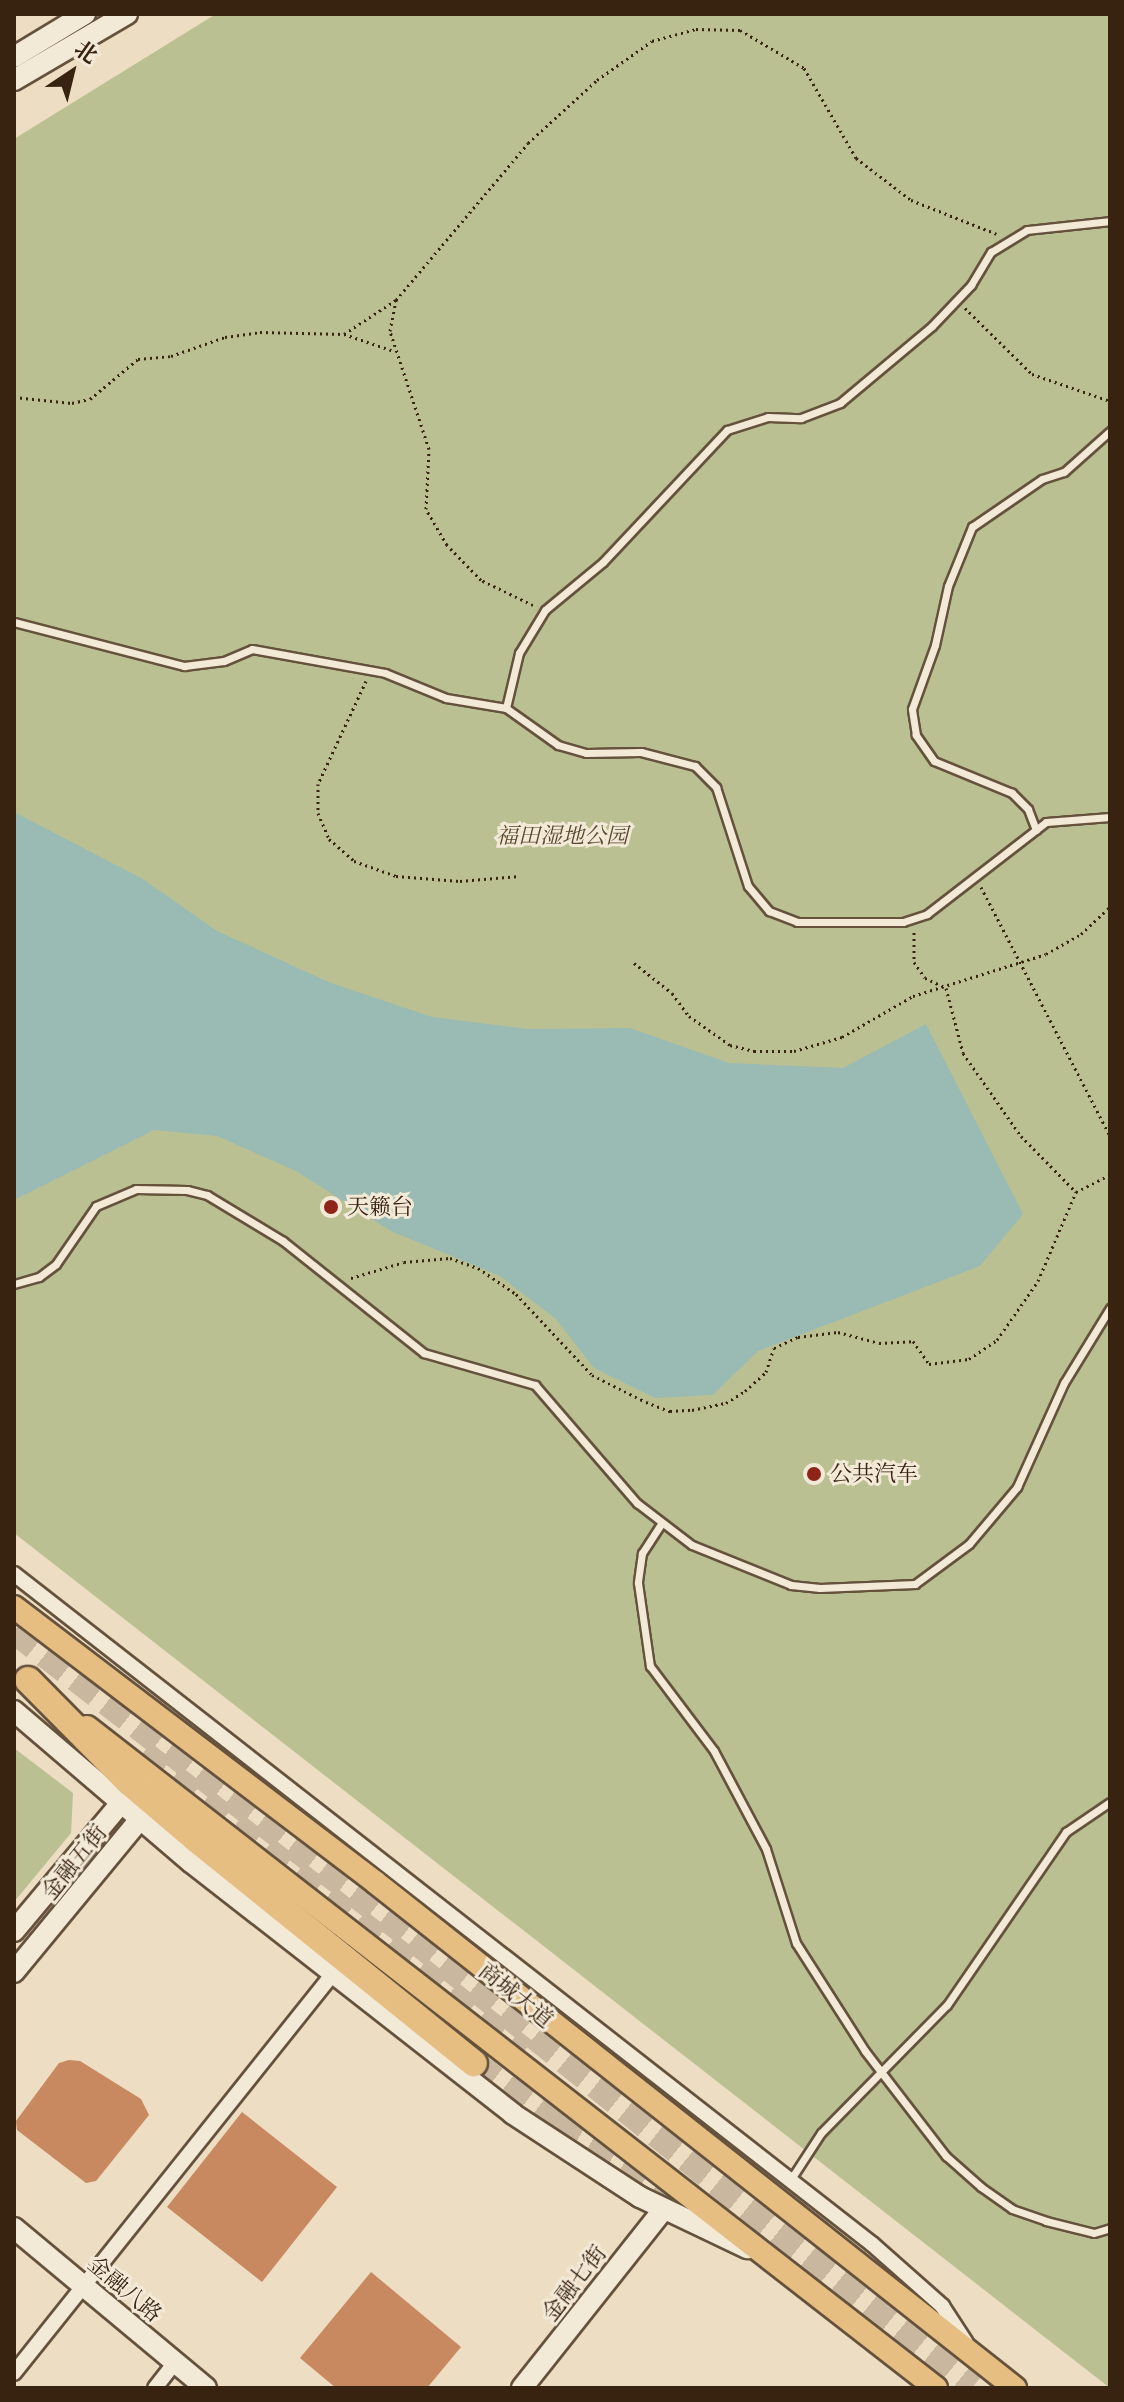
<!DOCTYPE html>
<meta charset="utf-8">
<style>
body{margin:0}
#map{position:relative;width:1124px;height:2402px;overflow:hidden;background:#edddc2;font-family:"IM FELL Great Primer","Noto Serif SC",serif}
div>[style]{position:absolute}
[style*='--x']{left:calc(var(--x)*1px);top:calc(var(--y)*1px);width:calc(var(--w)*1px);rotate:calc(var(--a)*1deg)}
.green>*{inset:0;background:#bac092}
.water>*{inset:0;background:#99bbb4}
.building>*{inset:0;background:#c88860}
.highway-tunnel>*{height:26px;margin-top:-13px;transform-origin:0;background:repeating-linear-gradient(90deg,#c9b89f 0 26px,transparent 0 39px)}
.path>*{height:3px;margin-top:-1.5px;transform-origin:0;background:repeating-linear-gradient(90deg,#382311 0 2px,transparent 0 6px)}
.roads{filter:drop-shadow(2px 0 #65523d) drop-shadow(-2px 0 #65523d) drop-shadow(0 2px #65523d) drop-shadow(0 -2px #65523d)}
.lane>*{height:7px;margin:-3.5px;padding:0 3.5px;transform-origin:3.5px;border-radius:3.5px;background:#f3e9d7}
.street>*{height:14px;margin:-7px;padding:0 7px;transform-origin:7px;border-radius:7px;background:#f3e9d7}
.secondary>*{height:20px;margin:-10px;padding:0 10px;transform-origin:10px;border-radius:10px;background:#f3e9d7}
.primary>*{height:22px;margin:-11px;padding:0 11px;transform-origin:11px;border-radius:11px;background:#e6be81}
.highway>*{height:26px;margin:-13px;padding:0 13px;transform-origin:13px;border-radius:13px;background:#e6be81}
.dots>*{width:22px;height:22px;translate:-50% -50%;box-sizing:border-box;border:4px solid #f3e9d7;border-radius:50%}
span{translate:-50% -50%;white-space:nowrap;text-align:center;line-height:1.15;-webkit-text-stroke:6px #f3e9d7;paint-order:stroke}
.park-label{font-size:22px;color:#584a31;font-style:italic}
.poi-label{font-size:22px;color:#382311}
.left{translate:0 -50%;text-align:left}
.street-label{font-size:22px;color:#382311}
.frame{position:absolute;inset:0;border:16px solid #382311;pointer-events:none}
.north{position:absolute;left:32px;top:32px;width:80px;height:80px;-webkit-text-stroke:6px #f3e9d7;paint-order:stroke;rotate:35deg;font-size:22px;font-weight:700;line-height:32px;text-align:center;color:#382311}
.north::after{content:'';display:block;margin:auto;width:28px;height:36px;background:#382311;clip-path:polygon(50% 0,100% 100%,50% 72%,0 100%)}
</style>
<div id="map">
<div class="green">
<div style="clip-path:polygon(216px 14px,1110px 14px,1110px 2388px,14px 1533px,14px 139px)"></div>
<div style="clip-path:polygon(14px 1748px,73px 1793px,71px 1833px,14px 1902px)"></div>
</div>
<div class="water">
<div style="clip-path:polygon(14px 812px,143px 879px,217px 931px,331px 983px,432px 1017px,528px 1029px,630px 1028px,729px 1063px,843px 1068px,926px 1024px,1023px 1214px,980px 1266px,758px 1351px,713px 1395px,655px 1398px,594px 1368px,556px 1319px,500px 1276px,391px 1231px,296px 1171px,217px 1136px,154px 1130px,14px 1200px)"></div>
</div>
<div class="building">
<div style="clip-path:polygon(69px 2060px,80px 2061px,141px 2099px,149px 2115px,96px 2181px,86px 2183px,17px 2130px,16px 2121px,59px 2063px)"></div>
<div style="clip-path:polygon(242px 2112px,337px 2187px,262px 2282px,167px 2207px)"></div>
<div style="clip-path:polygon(371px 2272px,461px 2347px,427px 2388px,336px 2388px,300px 2358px)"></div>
</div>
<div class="highway-tunnel">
<div style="--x:14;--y:1631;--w:504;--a:37.67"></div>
<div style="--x:413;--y:1939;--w:717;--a:38.77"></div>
<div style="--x:143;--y:1753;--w:484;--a:38"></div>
<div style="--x:474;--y:2063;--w:103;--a:37.1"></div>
<div style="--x:556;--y:2125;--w:173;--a:31"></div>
</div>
<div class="path">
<div style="--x:965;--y:308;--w:94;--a:44.6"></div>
<div style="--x:1032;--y:374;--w:83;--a:19.1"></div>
<div style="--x:344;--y:334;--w:53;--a:18.8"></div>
<div style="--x:14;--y:397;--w:58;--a:5.9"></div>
<div style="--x:72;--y:403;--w:18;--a:-13"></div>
<div style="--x:90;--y:399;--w:62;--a:-39.8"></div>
<div style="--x:138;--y:359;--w:33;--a:-5"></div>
<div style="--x:171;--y:356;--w:57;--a:-19.4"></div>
<div style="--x:225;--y:337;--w:35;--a:-8"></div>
<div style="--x:260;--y:332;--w:84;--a:1.4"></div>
<div style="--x:344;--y:334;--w:62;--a:-33.2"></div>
<div style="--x:533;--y:605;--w:58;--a:-154.3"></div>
<div style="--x:481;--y:580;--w:49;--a:-134.2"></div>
<div style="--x:447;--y:545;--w:42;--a:-120.3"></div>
<div style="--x:426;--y:509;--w:60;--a:-87.1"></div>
<div style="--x:429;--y:449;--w:124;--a:-108.3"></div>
<div style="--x:390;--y:331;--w:32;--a:-79"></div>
<div style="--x:396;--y:300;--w:205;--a:-49.9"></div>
<div style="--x:528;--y:143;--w:93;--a:-42.4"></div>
<div style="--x:597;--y:80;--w:67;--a:-35.3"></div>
<div style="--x:652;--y:41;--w:46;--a:-15.3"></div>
<div style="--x:696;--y:29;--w:44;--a:1.3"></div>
<div style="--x:740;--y:30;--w:74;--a:30.7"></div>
<div style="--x:804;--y:68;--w:104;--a:60"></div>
<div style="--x:856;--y:158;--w:69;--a:37.4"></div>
<div style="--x:911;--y:200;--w:92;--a:21.6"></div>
<div style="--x:366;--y:681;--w:114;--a:115"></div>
<div style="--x:318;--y:784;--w:29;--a:90"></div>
<div style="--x:318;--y:813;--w:28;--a:67"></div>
<div style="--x:329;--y:839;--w:33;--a:41"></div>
<div style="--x:354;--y:861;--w:45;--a:19.7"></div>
<div style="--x:396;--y:876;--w:64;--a:4.5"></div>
<div style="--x:460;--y:881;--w:60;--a:-4.8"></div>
<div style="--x:981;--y:887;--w:280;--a:62.6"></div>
<div style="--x:914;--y:932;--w:30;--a:90"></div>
<div style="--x:914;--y:962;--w:19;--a:55"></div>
<div style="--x:925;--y:978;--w:23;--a:25"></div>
<div style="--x:946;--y:988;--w:67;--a:75.3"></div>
<div style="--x:963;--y:1053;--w:101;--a:55.1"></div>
<div style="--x:1021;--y:1136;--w:78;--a:45.5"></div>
<div style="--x:634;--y:963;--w:48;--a:38.3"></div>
<div style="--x:672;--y:993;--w:29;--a:54"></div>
<div style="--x:689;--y:1016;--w:50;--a:35.3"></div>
<div style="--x:730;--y:1045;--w:25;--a:14"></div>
<div style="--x:754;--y:1051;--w:40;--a:0"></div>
<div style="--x:794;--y:1051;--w:50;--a:-16.3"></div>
<div style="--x:842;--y:1037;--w:82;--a:-30"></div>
<div style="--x:913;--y:996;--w:139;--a:-17.5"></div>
<div style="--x:1046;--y:954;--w:40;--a:-29.7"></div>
<div style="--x:1081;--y:934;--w:40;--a:-43"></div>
<div style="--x:351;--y:1278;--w:55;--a:-16.8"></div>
<div style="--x:404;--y:1262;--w:46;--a:-5"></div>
<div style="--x:450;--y:1258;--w:30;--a:20"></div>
<div style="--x:478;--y:1268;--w:46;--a:34.4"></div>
<div style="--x:516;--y:1294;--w:111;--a:46.8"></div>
<div style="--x:592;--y:1375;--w:60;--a:26.6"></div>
<div style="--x:646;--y:1402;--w:26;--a:21"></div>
<div style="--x:670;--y:1411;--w:22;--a:-3"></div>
<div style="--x:692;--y:1410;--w:35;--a:-12"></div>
<div style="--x:726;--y:1403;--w:22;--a:-32"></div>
<div style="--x:745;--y:1391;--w:28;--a:-42"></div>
<div style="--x:766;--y:1372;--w:25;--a:-72"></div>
<div style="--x:774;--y:1348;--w:26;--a:-25"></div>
<div style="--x:798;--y:1337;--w:40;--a:-7.1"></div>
<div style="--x:838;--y:1332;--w:42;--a:15"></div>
<div style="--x:879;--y:1343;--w:34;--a:-3"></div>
<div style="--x:913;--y:1341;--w:28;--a:55"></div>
<div style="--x:929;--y:1364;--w:40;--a:-7.1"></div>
<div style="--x:969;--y:1359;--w:34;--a:-34"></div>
<div style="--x:997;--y:1340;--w:72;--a:-55.2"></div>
<div style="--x:1038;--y:1281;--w:97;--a:-66.9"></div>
<div style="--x:1076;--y:1192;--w:38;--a:-27"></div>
</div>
<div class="roads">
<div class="lane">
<div style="--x:14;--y:622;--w:176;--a:14.5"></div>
<div style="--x:184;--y:666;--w:40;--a:-7.1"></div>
<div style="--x:224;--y:661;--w:30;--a:-23"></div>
<div style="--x:252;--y:649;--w:135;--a:10.2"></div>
<div style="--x:385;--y:673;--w:66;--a:22.3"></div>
<div style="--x:446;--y:698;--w:61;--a:9.5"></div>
<div style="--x:506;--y:708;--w:64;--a:35.4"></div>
<div style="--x:558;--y:745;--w:29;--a:16"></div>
<div style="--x:586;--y:753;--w:55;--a:-1"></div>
<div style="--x:641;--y:752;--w:56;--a:14.5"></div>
<div style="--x:695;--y:766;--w:30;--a:45"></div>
<div style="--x:716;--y:787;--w:104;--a:72.1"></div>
<div style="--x:748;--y:886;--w:33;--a:50"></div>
<div style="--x:769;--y:911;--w:30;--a:21"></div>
<div style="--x:797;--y:922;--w:106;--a:0"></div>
<div style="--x:903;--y:922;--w:25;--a:-18"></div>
<div style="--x:927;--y:914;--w:150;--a:-37.7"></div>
<div style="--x:1046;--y:822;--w:64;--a:-4.5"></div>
<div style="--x:506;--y:708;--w:57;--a:-76.7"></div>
<div style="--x:519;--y:653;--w:50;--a:-58.8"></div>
<div style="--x:545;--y:610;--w:75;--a:-39.6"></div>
<div style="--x:603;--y:562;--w:181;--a:-46.8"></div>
<div style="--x:727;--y:430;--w:43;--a:-17.6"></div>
<div style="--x:768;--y:417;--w:33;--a:2"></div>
<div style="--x:801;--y:418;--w:42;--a:-21"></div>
<div style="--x:840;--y:403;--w:120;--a:-39.9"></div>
<div style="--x:932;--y:326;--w:57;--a:-46.4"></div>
<div style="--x:971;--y:285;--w:39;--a:-59"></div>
<div style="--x:991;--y:252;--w:42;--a:-31.4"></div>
<div style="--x:1027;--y:230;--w:83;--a:-6.2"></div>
<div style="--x:1036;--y:830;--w:22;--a:-111"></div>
<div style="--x:1028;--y:809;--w:23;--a:-135"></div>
<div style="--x:1012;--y:793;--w:84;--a:-157.7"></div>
<div style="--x:934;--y:761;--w:32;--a:-125"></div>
<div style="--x:916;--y:735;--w:26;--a:-99"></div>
<div style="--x:912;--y:709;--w:68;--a:-70.2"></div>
<div style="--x:935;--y:645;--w:60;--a:-77.6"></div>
<div style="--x:948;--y:586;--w:64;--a:-67.9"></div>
<div style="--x:972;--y:527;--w:85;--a:-34.4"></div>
<div style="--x:1042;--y:479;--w:23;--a:-18"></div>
<div style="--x:1064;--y:472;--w:62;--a:-41.7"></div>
<div style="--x:14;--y:1284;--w:26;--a:-16"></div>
<div style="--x:39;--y:1277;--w:21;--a:-37"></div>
<div style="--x:56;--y:1264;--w:70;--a:-55.4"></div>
<div style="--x:96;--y:1206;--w:43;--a:-23"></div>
<div style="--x:136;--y:1189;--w:51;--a:1.1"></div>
<div style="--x:187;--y:1190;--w:21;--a:14"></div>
<div style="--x:207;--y:1195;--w:89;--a:31.2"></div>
<div style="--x:283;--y:1241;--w:180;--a:38.5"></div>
<div style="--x:424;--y:1353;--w:116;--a:16.1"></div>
<div style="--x:535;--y:1385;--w:156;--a:49.2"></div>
<div style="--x:637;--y:1503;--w:69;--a:37.4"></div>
<div style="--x:692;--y:1545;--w:107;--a:22"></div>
<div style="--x:791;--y:1585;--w:29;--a:6"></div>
<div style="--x:820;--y:1588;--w:95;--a:-2.4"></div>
<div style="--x:915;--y:1584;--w:67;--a:-36.5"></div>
<div style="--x:969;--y:1544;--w:75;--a:-49.9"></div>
<div style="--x:1017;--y:1487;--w:114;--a:-65.7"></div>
<div style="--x:1064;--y:1383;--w:88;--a:-58.5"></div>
<div style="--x:661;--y:1524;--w:35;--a:123"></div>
<div style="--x:642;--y:1553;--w:30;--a:98"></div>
<div style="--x:638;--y:1583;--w:84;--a:81.8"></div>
<div style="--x:650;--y:1666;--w:106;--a:53"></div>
<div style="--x:714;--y:1751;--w:111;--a:62"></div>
<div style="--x:766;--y:1849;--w:99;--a:72.3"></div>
<div style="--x:796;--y:1943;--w:128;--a:57.4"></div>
<div style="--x:865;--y:2051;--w:133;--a:52.4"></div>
<div style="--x:946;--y:2156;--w:47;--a:41.5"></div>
<div style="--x:981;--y:2187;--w:38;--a:35"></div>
<div style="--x:1012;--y:2209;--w:36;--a:19"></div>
<div style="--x:1046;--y:2221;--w:49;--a:14"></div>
<div style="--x:1094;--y:2233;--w:17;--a:-17"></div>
<div style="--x:791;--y:2179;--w:55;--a:-56.9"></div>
<div style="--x:821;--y:2133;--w:180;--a:-45.5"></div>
<div style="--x:947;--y:2005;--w:210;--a:-55.5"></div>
<div style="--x:1066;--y:1832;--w:53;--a:-34.3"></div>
</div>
<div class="street">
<div style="--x:14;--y:1574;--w:1089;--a:37.99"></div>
<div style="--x:872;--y:2244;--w:94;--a:41.5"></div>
<div style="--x:942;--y:2306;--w:44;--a:57"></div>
<div style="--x:14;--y:2373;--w:514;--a:-51.39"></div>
<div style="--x:155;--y:2388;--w:33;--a:-52"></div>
</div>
<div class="secondary">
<div style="--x:14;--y:57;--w:83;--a:-31.2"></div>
<div style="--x:14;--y:80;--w:131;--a:-30.3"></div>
<div style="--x:14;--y:1711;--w:233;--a:40.5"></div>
<div style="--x:191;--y:1862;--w:409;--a:38"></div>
<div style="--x:513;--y:2114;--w:152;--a:33.2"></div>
<div style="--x:640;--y:2197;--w:119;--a:25.5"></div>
<div style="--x:14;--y:1931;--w:167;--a:-50.1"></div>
<div style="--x:14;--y:1972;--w:198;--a:-50.5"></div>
<div style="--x:14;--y:2228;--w:250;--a:39.8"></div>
<div style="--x:522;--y:2388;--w:228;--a:-51.6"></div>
</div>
<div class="primary">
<div style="--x:14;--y:1607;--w:454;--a:37.3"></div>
<div style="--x:375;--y:1882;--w:816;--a:38.33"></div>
<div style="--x:87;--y:1727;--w:1076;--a:37.9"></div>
</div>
<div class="highway">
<div style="--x:28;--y:1680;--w:144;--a:45.3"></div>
<div style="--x:129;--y:1782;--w:88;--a:40.4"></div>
<div style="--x:196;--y:1839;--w:357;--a:38.9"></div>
</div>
</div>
<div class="dots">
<div style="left:331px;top:1207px;background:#8f2418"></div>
<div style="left:814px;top:1474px;background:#8f2418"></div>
</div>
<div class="park-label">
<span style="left:562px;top:836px">福田湿地公园</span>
</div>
<div class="poi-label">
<span class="left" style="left:347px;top:1207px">天籁台</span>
<span class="left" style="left:830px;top:1474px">公共汽车</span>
</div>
<div class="street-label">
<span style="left:74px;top:1862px;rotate:-51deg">金融五街</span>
<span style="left:516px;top:1995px;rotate:39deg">商城大道</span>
<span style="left:574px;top:2283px;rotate:-52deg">金融七街</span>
<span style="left:125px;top:2289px;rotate:40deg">金融八路</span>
</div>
<div class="frame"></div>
<div class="north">北</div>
</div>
